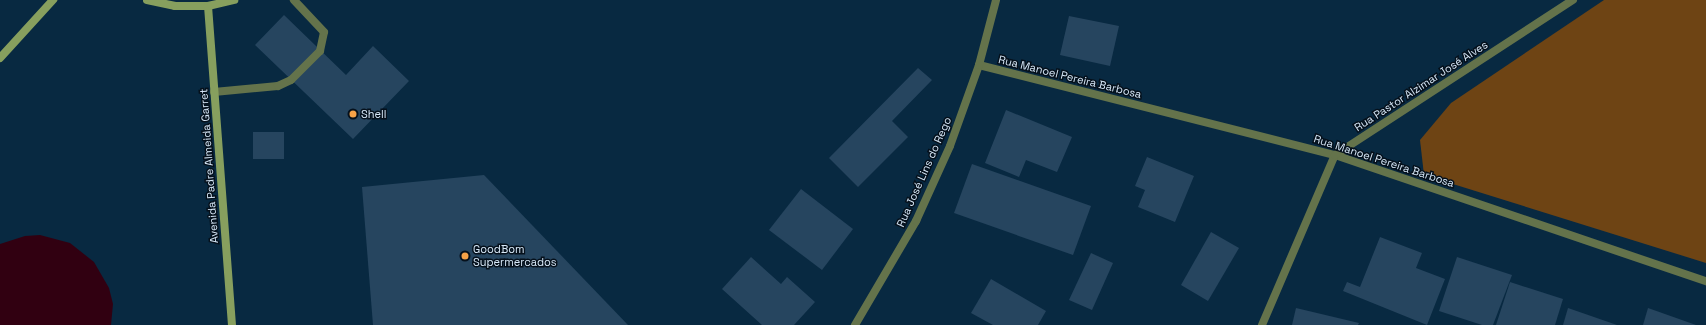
<!DOCTYPE html>
<meta charset="utf-8">
<style>
body{margin:0}
#map{position:relative;width:1706px;height:325px;overflow:hidden;background:#082941;font-family:"Space Grotesk",sans-serif}
div>[style]{position:absolute}
[style*='--x']{left:calc(var(--x)*1px);top:calc(var(--y)*1px);width:calc(var(--w)*1px);rotate:calc(var(--a)*1deg)}
.green>*{inset:0;background:#6e4414}
.water>*{inset:0;background:#310011}
.building>*{inset:0;background:#26455f}
.lane>*{height:8px;margin:-4px;padding:0 4px;transform-origin:4px;border-radius:4px;background:#64734b}
.street>*{height:8px;margin:-4px;padding:0 4px;transform-origin:4px;border-radius:4px;background:#64734b}
.secondary>*{height:8px;margin:-4px;padding:0 4px;transform-origin:4px;border-radius:4px;background:#879f5e}
.dots>*{width:11px;height:11px;translate:-50% -50%;box-sizing:border-box;border:2px solid #05101b;border-radius:50%}
span{translate:-50% -50%;white-space:nowrap;text-align:center;line-height:1.15;-webkit-text-stroke:3px #05101b;paint-order:stroke}
.street-label{font-size:11px;color:#d8e9f9}
.poi-label{font-size:11px;color:#d8e9f9}
.left{translate:0 -50%;text-align:left}
</style>
<div id="map">
<div class="green">
<div style="clip-path:polygon(1604px 0,1706px 0,1706px 263px,1424px 175px,1420px 140px,1451px 103px)"></div>
</div>
<div class="water">
<div style="clip-path:polygon(40px 235px,70px 243px,94px 262px,109px 288px,113px 304px,111px 325px,0 325px,0 244px,25px 236px)"></div>
</div>
<div class="building">
<div style="clip-path:polygon(284px 15px,346px 75px,373px 46px,409px 81px,353px 139px,255px 45px)"></div>
<div style="clip-path:polygon(1069px 16px,1119px 26px,1110px 66px,1060px 55px)"></div>
<div style="clip-path:polygon(918px 68px,932px 80px,892px 121px,908px 137px,858px 187px,829px 158px)"></div>
<div style="clip-path:polygon(1006px 110px,1072px 137px,1057px 172px,1026px 160px,1019px 177px,985px 163px)"></div>
<div style="clip-path:polygon(253px 132px,284px 132px,284px 159px,253px 159px)"></div>
<div style="clip-path:polygon(1147px 157px,1194px 176px,1175px 222px,1138px 207px,1145px 190px,1135px 186px)"></div>
<div style="clip-path:polygon(972px 164px,1091px 206px,1073px 255px,954px 213px)"></div>
<div style="clip-path:polygon(484px 175px,628px 325px,373px 325px,362px 187px)"></div>
<div style="clip-path:polygon(801px 189px,853px 229px,822px 270px,769px 230px)"></div>
<div style="clip-path:polygon(1211px 232px,1239px 248px,1208px 301px,1181px 285px)"></div>
<div style="clip-path:polygon(1380px 237px,1422px 253px,1416px 268px,1445px 279px,1427px 325px,1343px 291px,1347px 282px,1360px 287px)"></div>
<div style="clip-path:polygon(1091px 253px,1113px 263px,1092px 310px,1069px 300px)"></div>
<div style="clip-path:polygon(751px 257px,781px 284px,787px 277px,815px 302px,794px 325px,762px 325px,722px 289px)"></div>
<div style="clip-path:polygon(1457px 257px,1512px 275px,1493px 325px,1482px 325px,1439px 311px)"></div>
<div style="clip-path:polygon(991px 279px,1046px 311px,1038px 325px,993px 325px,971px 313px)"></div>
<div style="clip-path:polygon(1510px 282px,1563px 299px,1555px 325px,1496px 325px)"></div>
<div style="clip-path:polygon(1296px 308px,1359px 323px,1358px 325px,1292px 325px)"></div>
<div style="clip-path:polygon(1568px 308px,1617px 325px,1563px 325px)"></div>
<div style="clip-path:polygon(1648px 308px,1696px 325px,1643px 325px)"></div>
</div>
<div class="lane">
<div style="--x:214;--y:92;--w:64;--a:-5.4"></div>
<div style="--x:278;--y:86;--w:14;--a:-25"></div>
<div style="--x:291;--y:80;--w:41;--a:-45"></div>
<div style="--x:320;--y:51;--w:19;--a:-78"></div>
<div style="--x:324;--y:32;--w:44;--a:-133.2"></div>
</div>
<div class="street">
<div style="--x:979;--y:65;--w:367;--a:14.2"></div>
<div style="--x:1335;--y:155;--w:392;--a:18.8"></div>
<div style="--x:855;--y:325;--w:121;--a:-59.6"></div>
<div style="--x:916;--y:221;--w:82;--a:-65.6"></div>
<div style="--x:950;--y:146;--w:86;--a:-70.3"></div>
<div style="--x:979;--y:65;--w:67;--a:-75.3"></div>
<div style="--x:1262;--y:325;--w:185;--a:-66.8"></div>
<div style="--x:1335;--y:155;--w:284;--a:-33.1"></div>
</div>
<div class="secondary">
<div style="--x:147;--y:0;--w:29;--a:12"></div>
<div style="--x:175;--y:6;--w:33;--a:0"></div>
<div style="--x:208;--y:6;--w:27;--a:-13"></div>
<div style="--x:208;--y:6;--w:320;--a:85.7"></div>
<div style="--x:0;--y:58;--w:79;--a:-47.6"></div>
</div>
<div class="dots">
<div style="left:353px;top:114px;background:#f6a247"></div>
<div style="left:465px;top:256px;background:#f6a247"></div>
</div>
<div class="street-label">
<span style="left:1070px;top:77px;rotate:14deg">Rua Manoel Pereira Barbosa</span>
<span style="left:1421px;top:86px;rotate:-33deg">Rua Pastor Alzimar José Alves</span>
<span style="left:1384px;top:161px;rotate:18deg">Rua Manoel Pereira Barbosa</span>
<span style="left:209px;top:166px;rotate:-94deg">Avenida Padre Almeida Garret</span>
<span style="left:924px;top:172px;rotate:-66deg">Rua José Lins do Rego</span>
</div>
<div class="poi-label">
<span class="left" style="left:361px;top:114px">Shell</span>
<span class="left" style="left:473px;top:256px">GoodBom<br>Supermercados</span>
</div>
</div>
